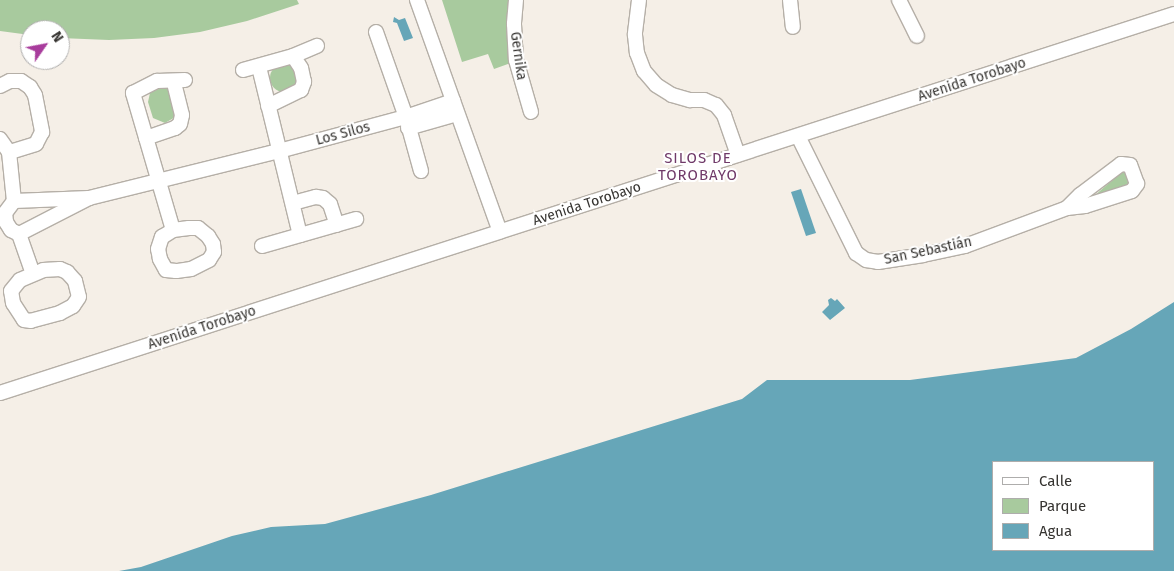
<!DOCTYPE html>
<meta charset="utf-8">
<style>
body{margin:0}
#map{position:relative;width:1174px;height:571px;overflow:hidden;background:#f5efe7;font-family:"Fira Sans",sans-serif}
div>[style]{position:absolute}
[style*='--x']{left:calc(var(--x)*1px);top:calc(var(--y)*1px);width:calc(var(--w)*1px);rotate:calc(var(--a)*1deg)}
.green>*{inset:0;background:#a8ca9e}
.round{border-radius:50%}
.water>*{inset:0;background:#66a6b8}
.roads{filter:drop-shadow(1px 0 #b5afa7) drop-shadow(-1px 0 #b5afa7) drop-shadow(0 1px #b5afa7) drop-shadow(0 -1px #b5afa7)}
.minor>*{height:14px;margin:-7px;padding:0 7px;transform-origin:7px;border-radius:7px;background:#fff}
span{translate:-50% -50%;white-space:nowrap;text-align:center;line-height:1.15;-webkit-text-stroke:4px #fff;paint-order:stroke}
.street-label{font-size:14px;color:#353330}
.neighbourhood-label{font-size:15px;color:#703a69;letter-spacing:1px}
.legend{position:absolute;left:992px;top:461px;width:162px;height:90px;box-sizing:border-box;background:#fff;border:1px solid #aeadac;margin:0;padding:6px 9px;list-style:none;font-size:15px;color:#353330}
.legend li{display:flex;align-items:center;gap:10px;height:25px}
.legend b{width:25px;border:1px solid #aeadac}
.north{position:absolute;left:20px;top:20px;width:50px;height:50px;box-sizing:border-box;background:#fff;border:1px solid #aeadac;border-radius:50%;rotate:57deg;font-size:14px;font-weight:700;line-height:20px;text-align:center;color:#353330}
.north::after{content:'';display:block;margin:auto;width:18px;height:22px;background:#a83c9c;clip-path:polygon(50% 0,100% 100%,50% 72%,0 100%)}
</style>
<div id="map">
<div class="green">
<div style="clip-path:polygon(0 0,297px 0,299px 4px,247px 21px,200px 32px,154px 38px,109px 40px,60px 38px,60px 30px,30px 30px,30px 35px,0 31px)"></div>
<div style="clip-path:polygon(442px 0,511px 0,507px 15px,511px 63px,494px 69px,488px 54px,462px 62px)"></div>
<div class="round" style="left:270px;top:64px;width:28px;height:28px"></div>
<div style="clip-path:polygon(163px 87px,171px 91px,177px 116px,165px 123px,153px 118px,148px 102px,150px 93px)"></div>
<div style="clip-path:polygon(1122px 172px,1127px 173px,1130px 183px,1128px 185px,1087px 202px)"></div>
</div>
<div class="water">
<div style="clip-path:polygon(394px 17px,399px 20px,405px 18px,413px 38px,404px 41px,397px 23px,393px 22px)"></div>
<div style="clip-path:polygon(801px 189px,816px 233px,806px 236px,791px 192px)"></div>
<div style="clip-path:polygon(831px 298px,835px 301px,837px 299px,845px 308px,830px 320px,822px 312px,829px 305px,828px 300px)"></div>
<div style="clip-path:polygon(evenodd,1174px 302px,1174px 571px,119px 571px,141px 567px,232px 536px,271px 527px,325px 524px,431px 495px,742px 399px,767px 380px,910px 380px,1076px 358px,1131px 329px,1174px 302px,993px 462px,1153px 462px,1153px 550px,993px 550px,993px 462px)"></div>
</div>
<div class="roads">
<div class="minor">
<div style="--x:417;--y:0;--w:246;--a:70.3"></div>
<div style="--x:516;--y:0;--w:24;--a:95"></div>
<div style="--x:514;--y:24;--w:36;--a:87"></div>
<div style="--x:516;--y:60;--w:54;--a:73.9"></div>
<div style="--x:639;--y:0;--w:35;--a:97"></div>
<div style="--x:635;--y:35;--w:18;--a:84"></div>
<div style="--x:637;--y:53;--w:19;--a:69"></div>
<div style="--x:644;--y:71;--w:18;--a:49"></div>
<div style="--x:656;--y:85;--w:19;--a:32"></div>
<div style="--x:672;--y:95;--w:19;--a:16"></div>
<div style="--x:690;--y:100;--w:14;--a:0"></div>
<div style="--x:704;--y:100;--w:13;--a:23"></div>
<div style="--x:716;--y:105;--w:13;--a:51"></div>
<div style="--x:724;--y:115;--w:42;--a:70.7"></div>
<div style="--x:790;--y:0;--w:27;--a:84"></div>
<div style="--x:899;--y:0;--w:40;--a:63.4"></div>
<div style="--x:376;--y:32;--w:90;--a:70.6"></div>
<div style="--x:406;--y:117;--w:56;--a:74.5"></div>
<div style="--x:259;--y:67;--w:173;--a:76.3"></div>
<div style="--x:243;--y:70;--w:52;--a:-15.6"></div>
<div style="--x:293;--y:56;--w:26;--a:-23"></div>
<div style="--x:0;--y:86;--w:11;--a:-27"></div>
<div style="--x:10;--y:81;--w:11;--a:0"></div>
<div style="--x:21;--y:81;--w:11;--a:34"></div>
<div style="--x:30;--y:87;--w:9;--a:58"></div>
<div style="--x:35;--y:95;--w:38;--a:79"></div>
<div style="--x:42;--y:132;--w:13;--a:117"></div>
<div style="--x:36;--y:144;--w:28;--a:163"></div>
<div style="--x:9;--y:152;--w:16;--a:-125"></div>
<div style="--x:268;--y:106;--w:37;--a:-26"></div>
<div style="--x:301;--y:90;--w:9;--a:-69"></div>
<div style="--x:304;--y:82;--w:14;--a:-102"></div>
<div style="--x:301;--y:68;--w:14;--a:-124"></div>
<div style="--x:408;--y:128;--w:51;--a:-15.9"></div>
<div style="--x:798;--y:136;--w:131;--a:63.6"></div>
<div style="--x:856;--y:253;--w:12;--a:35"></div>
<div style="--x:866;--y:260;--w:12;--a:9"></div>
<div style="--x:878;--y:262;--w:46;--a:-8.8"></div>
<div style="--x:923;--y:255;--w:43;--a:-12.1"></div>
<div style="--x:965;--y:246;--w:109;--a:-20.4"></div>
<div style="--x:1067;--y:208;--w:18;--a:-6"></div>
<div style="--x:1085;--y:206;--w:49;--a:-17.7"></div>
<div style="--x:1132;--y:191;--w:9;--a:-54"></div>
<div style="--x:1137;--y:184;--w:20;--a:-110"></div>
<div style="--x:1130;--y:165;--w:9;--a:-174"></div>
<div style="--x:1121;--y:164;--w:51;--a:142.9"></div>
<div style="--x:1080;--y:195;--w:18;--a:135"></div>
<div style="--x:146;--y:138;--w:31;--a:-19"></div>
<div style="--x:175;--y:128;--w:6;--a:-39"></div>
<div style="--x:180;--y:124;--w:9;--a:-77"></div>
<div style="--x:182;--y:115;--w:34;--a:-104"></div>
<div style="--x:9;--y:152;--w:49;--a:84.2"></div>
<div style="--x:89;--y:198;--w:79;--a:152.8"></div>
<div style="--x:19;--y:234;--w:9;--a:-153"></div>
<div style="--x:11;--y:230;--w:9;--a:-122"></div>
<div style="--x:6;--y:222;--w:9;--a:-96"></div>
<div style="--x:5;--y:213;--w:15;--a:-53"></div>
<div style="--x:14;--y:201;--w:75;--a:-2.3"></div>
<div style="--x:89;--y:198;--w:196;--a:-13.9"></div>
<div style="--x:279;--y:151;--w:131;--a:-15"></div>
<div style="--x:406;--y:117;--w:50;--a:-18.8"></div>
<div style="--x:293;--y:203;--w:24;--a:-15"></div>
<div style="--x:316;--y:197;--w:7;--a:8"></div>
<div style="--x:323;--y:198;--w:9;--a:41"></div>
<div style="--x:330;--y:204;--w:22;--a:72"></div>
<div style="--x:189;--y:228;--w:9;--a:0"></div>
<div style="--x:198;--y:228;--w:13;--a:39"></div>
<div style="--x:208;--y:236;--w:9;--a:58"></div>
<div style="--x:213;--y:244;--w:8;--a:83"></div>
<div style="--x:214;--y:252;--w:9;--a:122"></div>
<div style="--x:209;--y:260;--w:20;--a:153"></div>
<div style="--x:191;--y:269;--w:15;--a:172"></div>
<div style="--x:176;--y:271;--w:10;--a:-174"></div>
<div style="--x:166;--y:270;--w:13;--a:-119"></div>
<div style="--x:160;--y:259;--w:10;--a:-101"></div>
<div style="--x:158;--y:249;--w:13;--a:-72"></div>
<div style="--x:162;--y:237;--w:13;--a:-32"></div>
<div style="--x:173;--y:230;--w:16;--a:-7"></div>
<div style="--x:173;--y:230;--w:143;--a:-106.3"></div>
<div style="--x:133;--y:93;--w:27;--a:-27"></div>
<div style="--x:157;--y:81;--w:28;--a:-2"></div>
<div style="--x:19;--y:234;--w:42;--a:70.7"></div>
<div style="--x:262;--y:246;--w:98;--a:-16"></div>
<div style="--x:60;--y:269;--w:8;--a:23"></div>
<div style="--x:67;--y:272;--w:12;--a:48"></div>
<div style="--x:75;--y:281;--w:16;--a:76"></div>
<div style="--x:79;--y:297;--w:11;--a:124"></div>
<div style="--x:73;--y:306;--w:15;--a:152"></div>
<div style="--x:60;--y:313;--w:30;--a:165"></div>
<div style="--x:31;--y:321;--w:7;--a:-172"></div>
<div style="--x:24;--y:320;--w:20;--a:-123"></div>
<div style="--x:13;--y:303;--w:12;--a:-99"></div>
<div style="--x:11;--y:291;--w:14;--a:-51"></div>
<div style="--x:20;--y:280;--w:25;--a:-23"></div>
<div style="--x:43;--y:270;--w:17;--a:-3"></div>
<div style="--x:0;--y:393;--w:1234;--a:-17.89"></div>
</div>
</div>
<div class="street-label">
<span style="left:518px;top:56px;rotate:82deg">Gernika</span>
<span style="left:972px;top:80px;rotate:-18deg">Avenida Torobayo</span>
<span style="left:343px;top:134px;rotate:-15deg">Los Silos</span>
<span style="left:587px;top:204px;rotate:-18deg">Avenida Torobayo</span>
<span style="left:928px;top:251px;rotate:-12deg">San Sebastián</span>
<span style="left:202px;top:328px;rotate:-18deg">Avenida Torobayo</span>
</div>
<div class="neighbourhood-label">
<span style="left:698px;top:167px">SILOS DE<br>TOROBAYO</span>
</div>
<ul class="legend">
<li><b style="height:6px;background:#fff"></b>Calle</li>
<li><b style="height:14px;background:#a8ca9e"></b>Parque</li>
<li><b style="height:14px;background:#66a6b8"></b>Agua</li>
</ul>
<div class="north">N</div>
</div>
